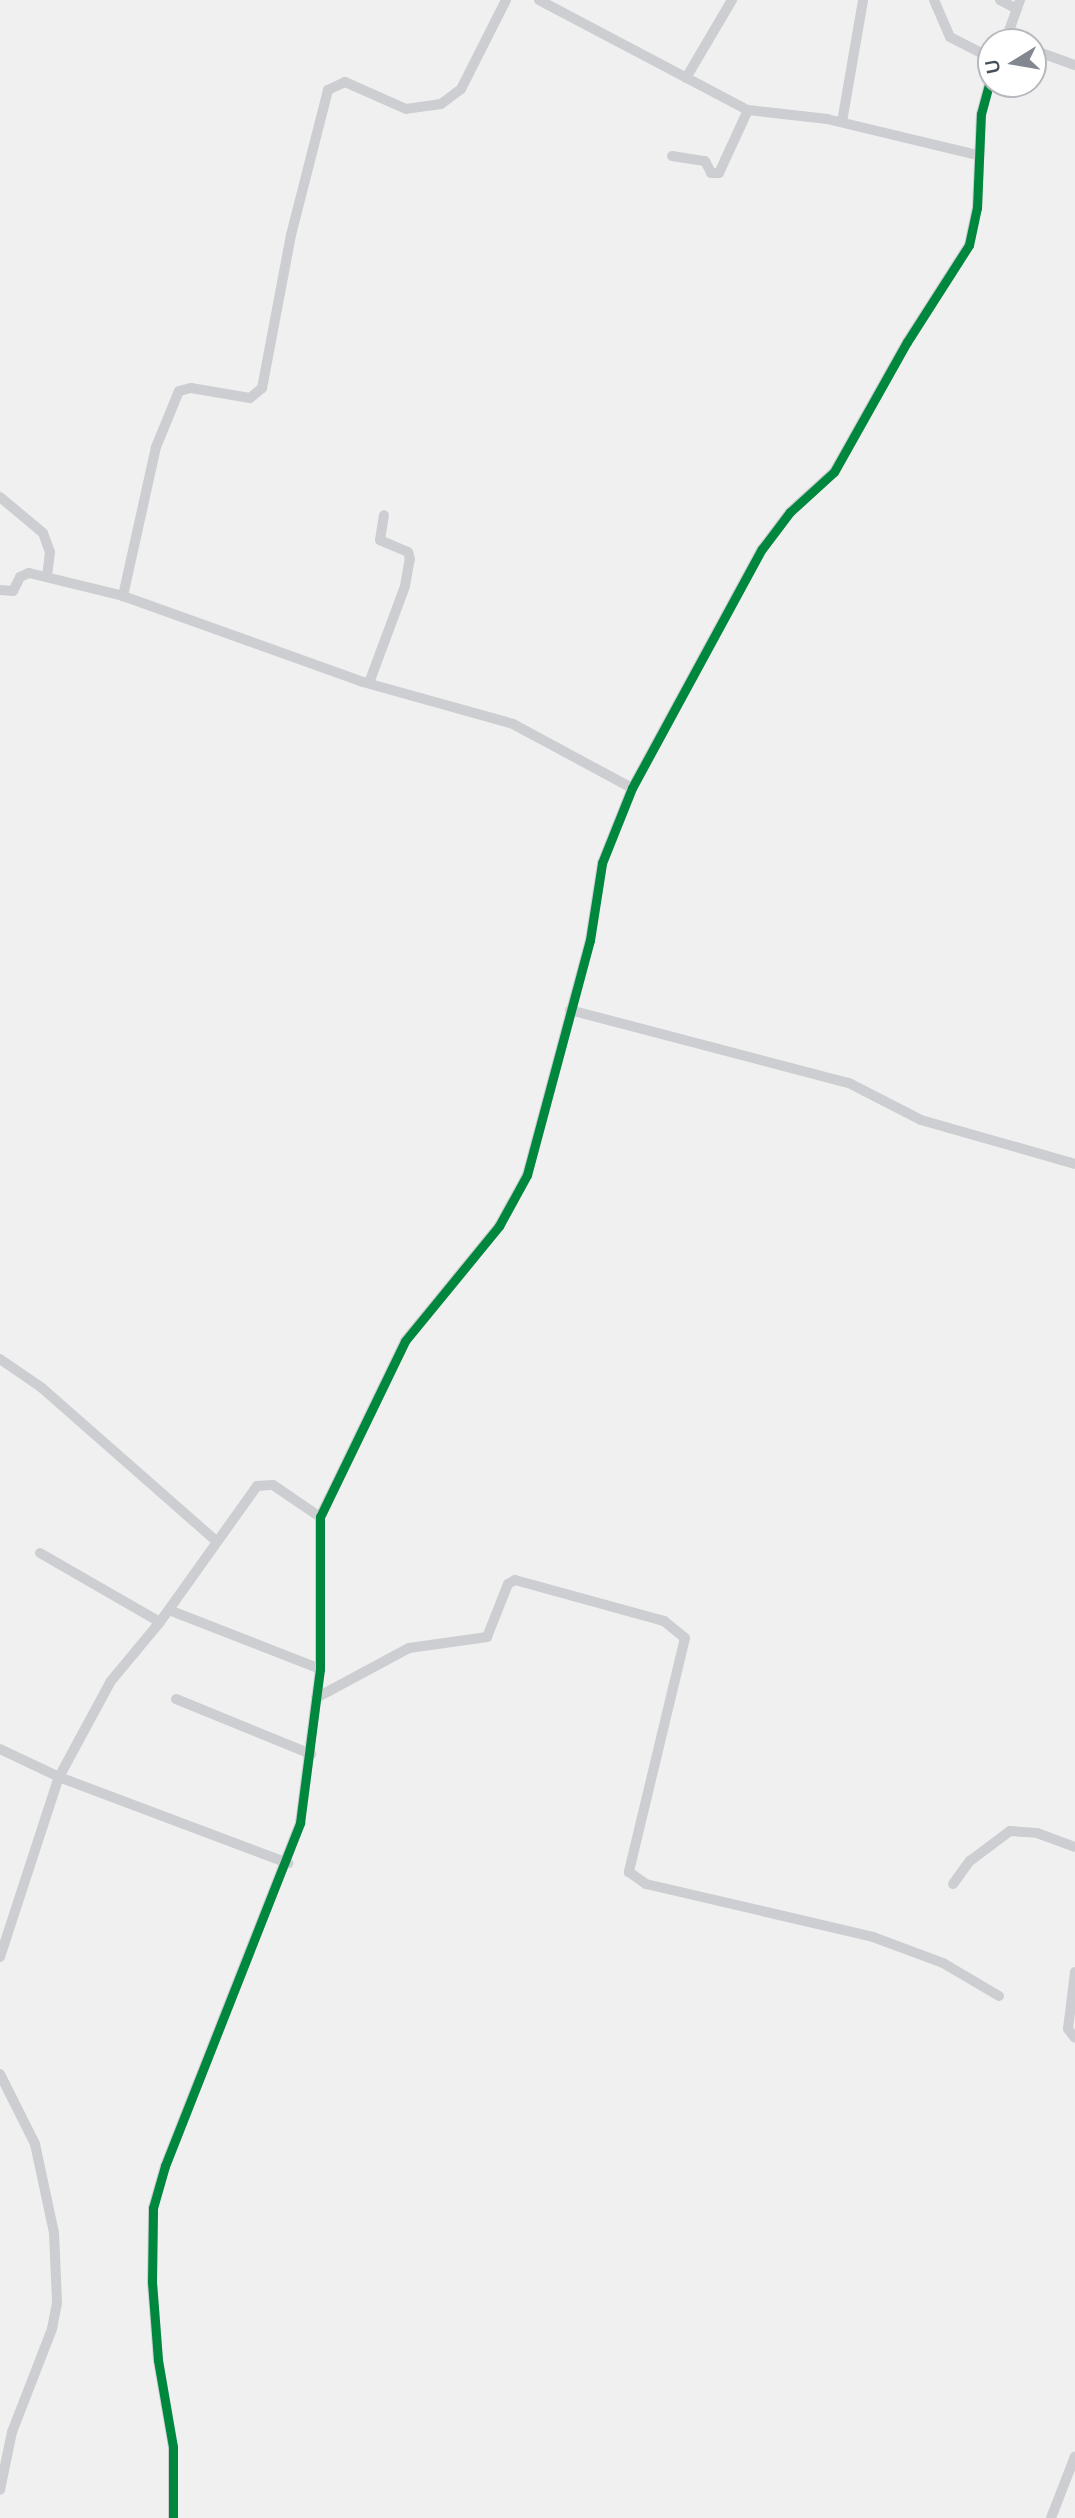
<!DOCTYPE html>
<style>
body{margin:0}
#map{position:relative;width:1075px;height:2518px;overflow:hidden;background:#f1f0f0;font-family:"Nunito Sans",sans-serif}
div>[style]{position:absolute}
[style*='--x']{left:calc(var(--x)*1px);top:calc(var(--y)*1px);width:calc(var(--w)*1px);rotate:calc(var(--a)*1deg)}
.street>*{height:10px;margin:-5px;padding:0 5px;transform-origin:5px;border-radius:5px;background:#ccced1}
.cycleway>*{height:9px;margin:-4.5px;padding:0 4.5px;transform-origin:4.5px;border-radius:4.5px;background:#00873e}
span{translate:-50% -50%;white-space:nowrap;text-align:center;line-height:1.15;-webkit-text-stroke:5px #fff;paint-order:stroke}
.north{position:absolute;left:977px;top:28px;width:70px;height:70px;box-sizing:border-box;background:#fff;border:2px solid #b6b9be;border-radius:50%;rotate:259deg;font-size:19px;font-weight:700;line-height:28px;text-align:center;color:#484f5c}
.north::after{content:'';display:block;margin:auto;width:24px;height:32px;background:#838790;clip-path:polygon(50% 0,100% 100%,50% 72%,0 100%)}
</style>
<div id="map">
<div class="street">
<div style="--x:506;--y:0;--w:100;--a:116.8"></div>
<div style="--x:461;--y:89;--w:25;--a:143"></div>
<div style="--x:441;--y:104;--w:35;--a:172"></div>
<div style="--x:406;--y:109;--w:67;--a:-156.1"></div>
<div style="--x:345;--y:82;--w:19;--a:155"></div>
<div style="--x:328;--y:90;--w:150;--a:104.3"></div>
<div style="--x:291;--y:235;--w:156;--a:100.7"></div>
<div style="--x:262;--y:388;--w:16;--a:140"></div>
<div style="--x:250;--y:398;--w:60;--a:-170.4"></div>
<div style="--x:191;--y:388;--w:12;--a:166"></div>
<div style="--x:179;--y:391;--w:61;--a:112.3"></div>
<div style="--x:156;--y:447;--w:153;--a:102.5"></div>
<div style="--x:123;--y:596;--w:255;--a:19.7"></div>
<div style="--x:363;--y:682;--w:156;--a:15.6"></div>
<div style="--x:513;--y:724;--w:135;--a:28.3"></div>
<div style="--x:539;--y:0;--w:236;--a:27.8"></div>
<div style="--x:748;--y:110;--w:80;--a:6.5"></div>
<div style="--x:827;--y:119;--w:154;--a:13.5"></div>
<div style="--x:934;--y:0;--w:40;--a:66.6"></div>
<div style="--x:950;--y:37;--w:46;--a:27.1"></div>
<div style="--x:1000;--y:0;--w:19;--a:28"></div>
<div style="--x:1005;--y:42;--w:45;--a:-70.3"></div>
<div style="--x:1033;--y:50;--w:45;--a:19.7"></div>
<div style="--x:686;--y:78;--w:91;--a:-59.5"></div>
<div style="--x:842;--y:122;--w:124;--a:-80.2"></div>
<div style="--x:672;--y:156;--w:33;--a:9"></div>
<div style="--x:705;--y:161;--w:13;--a:63"></div>
<div style="--x:711;--y:173;--w:8;--a:0"></div>
<div style="--x:719;--y:173;--w:69;--a:-65.3"></div>
<div style="--x:0;--y:497;--w:56;--a:39.9"></div>
<div style="--x:43;--y:533;--w:20;--a:70"></div>
<div style="--x:50;--y:552;--w:25;--a:97"></div>
<div style="--x:0;--y:590;--w:13;--a:4"></div>
<div style="--x:13;--y:591;--w:16;--a:-63"></div>
<div style="--x:20;--y:577;--w:10;--a:-24"></div>
<div style="--x:29;--y:573;--w:97;--a:13.7"></div>
<div style="--x:369;--y:683;--w:103;--a:-69.6"></div>
<div style="--x:405;--y:586;--w:27;--a:-80"></div>
<div style="--x:410;--y:559;--w:7;--a:-106"></div>
<div style="--x:408;--y:552;--w:30;--a:-157"></div>
<div style="--x:380;--y:540;--w:25;--a:-81"></div>
<div style="--x:570;--y:1010;--w:288;--a:14.7"></div>
<div style="--x:849;--y:1083;--w:81;--a:27.2"></div>
<div style="--x:921;--y:1120;--w:160;--a:15.9"></div>
<div style="--x:0;--y:1359;--w:51;--a:34.6"></div>
<div style="--x:42;--y:1388;--w:230;--a:41.3"></div>
<div style="--x:40;--y:1553;--w:138;--a:29.9"></div>
<div style="--x:169;--y:1610;--w:162;--a:21.3"></div>
<div style="--x:316;--y:1698;--w:106;--a:-28.3"></div>
<div style="--x:409;--y:1648;--w:79;--a:-8"></div>
<div style="--x:487;--y:1637;--w:57;--a:-68.4"></div>
<div style="--x:508;--y:1584;--w:8;--a:-30"></div>
<div style="--x:515;--y:1580;--w:155;--a:15.4"></div>
<div style="--x:664;--y:1621;--w:27;--a:39"></div>
<div style="--x:685;--y:1638;--w:241;--a:103.5"></div>
<div style="--x:629;--y:1872;--w:21;--a:35"></div>
<div style="--x:646;--y:1884;--w:233;--a:13.1"></div>
<div style="--x:873;--y:1937;--w:75;--a:20.4"></div>
<div style="--x:943;--y:1963;--w:65;--a:30.5"></div>
<div style="--x:176;--y:1699;--w:146;--a:22.2"></div>
<div style="--x:0;--y:1749;--w:65;--a:25.4"></div>
<div style="--x:59;--y:1777;--w:245;--a:20.6"></div>
<div style="--x:953;--y:1884;--w:29;--a:-54"></div>
<div style="--x:970;--y:1861;--w:50;--a:-36.9"></div>
<div style="--x:1010;--y:1831;--w:27;--a:4"></div>
<div style="--x:1037;--y:1833;--w:40;--a:20.2"></div>
<div style="--x:0;--y:1957;--w:189;--a:-71.9"></div>
<div style="--x:59;--y:1777;--w:109;--a:-61.6"></div>
<div style="--x:111;--y:1681;--w:77;--a:-50.3"></div>
<div style="--x:160;--y:1622;--w:167;--a:-54.5"></div>
<div style="--x:257;--y:1486;--w:16;--a:-4"></div>
<div style="--x:273;--y:1485;--w:57;--a:34.2"></div>
<div style="--x:1075;--y:1972;--w:57;--a:97"></div>
<div style="--x:1068;--y:2029;--w:11;--a:52"></div>
<div style="--x:0;--y:2074;--w:78;--a:63.4"></div>
<div style="--x:35;--y:2144;--w:91;--a:77.9"></div>
<div style="--x:54;--y:2233;--w:70;--a:87.5"></div>
<div style="--x:57;--y:2303;--w:26;--a:101"></div>
<div style="--x:52;--y:2329;--w:110;--a:111.2"></div>
<div style="--x:12;--y:2432;--w:59;--a:101.7"></div>
<div style="--x:173;--y:2518;--w:71;--a:-90"></div>
<div style="--x:173;--y:2447;--w:88;--a:-99.8"></div>
<div style="--x:158;--y:2360;--w:78;--a:-94.4"></div>
<div style="--x:152;--y:2282;--w:74;--a:-89.2"></div>
<div style="--x:153;--y:2208;--w:44;--a:-74.1"></div>
<div style="--x:165;--y:2166;--w:369;--a:-68.5"></div>
<div style="--x:300;--y:1823;--w:155;--a:-82.6"></div>
<div style="--x:320;--y:1669;--w:152;--a:-90"></div>
<div style="--x:320;--y:1517;--w:195;--a:-64.2"></div>
<div style="--x:405;--y:1341;--w:149;--a:-50.7"></div>
<div style="--x:499;--y:1226;--w:58;--a:-61.2"></div>
<div style="--x:527;--y:1175;--w:243;--a:-75"></div>
<div style="--x:590;--y:940;--w:78;--a:-81.1"></div>
<div style="--x:602;--y:863;--w:81;--a:-68.2"></div>
<div style="--x:632;--y:788;--w:272;--a:-61.5"></div>
<div style="--x:762;--y:549;--w:46;--a:-52.9"></div>
<div style="--x:790;--y:512;--w:59;--a:-42.3"></div>
<div style="--x:834;--y:472;--w:149;--a:-60.7"></div>
<div style="--x:907;--y:342;--w:115;--a:-57.4"></div>
<div style="--x:969;--y:245;--w:38;--a:-78"></div>
<div style="--x:977;--y:208;--w:94;--a:-87.6"></div>
<div style="--x:981;--y:114;--w:38;--a:-75"></div>
<div style="--x:1051;--y:2518;--w:66;--a:-68.8"></div>
</div>
<div class="cycleway">
<div style="--x:173;--y:2518;--w:71;--a:-90"></div>
<div style="--x:173;--y:2447;--w:88;--a:-99.8"></div>
<div style="--x:158;--y:2360;--w:78;--a:-94.4"></div>
<div style="--x:152;--y:2282;--w:74;--a:-89.2"></div>
<div style="--x:153;--y:2208;--w:44;--a:-74.1"></div>
<div style="--x:165;--y:2166;--w:369;--a:-68.5"></div>
<div style="--x:300;--y:1823;--w:155;--a:-82.6"></div>
<div style="--x:320;--y:1669;--w:152;--a:-90"></div>
<div style="--x:320;--y:1517;--w:195;--a:-64.2"></div>
<div style="--x:405;--y:1341;--w:149;--a:-50.7"></div>
<div style="--x:499;--y:1226;--w:58;--a:-61.2"></div>
<div style="--x:527;--y:1175;--w:243;--a:-75"></div>
<div style="--x:590;--y:940;--w:78;--a:-81.1"></div>
<div style="--x:602;--y:863;--w:81;--a:-68.2"></div>
<div style="--x:632;--y:788;--w:272;--a:-61.5"></div>
<div style="--x:762;--y:549;--w:46;--a:-52.9"></div>
<div style="--x:790;--y:512;--w:59;--a:-42.3"></div>
<div style="--x:834;--y:472;--w:149;--a:-60.7"></div>
<div style="--x:907;--y:342;--w:115;--a:-57.4"></div>
<div style="--x:969;--y:245;--w:38;--a:-78"></div>
<div style="--x:977;--y:208;--w:94;--a:-87.6"></div>
<div style="--x:981;--y:114;--w:38;--a:-75"></div>
</div>
<div class="north">U</div>
</div>
